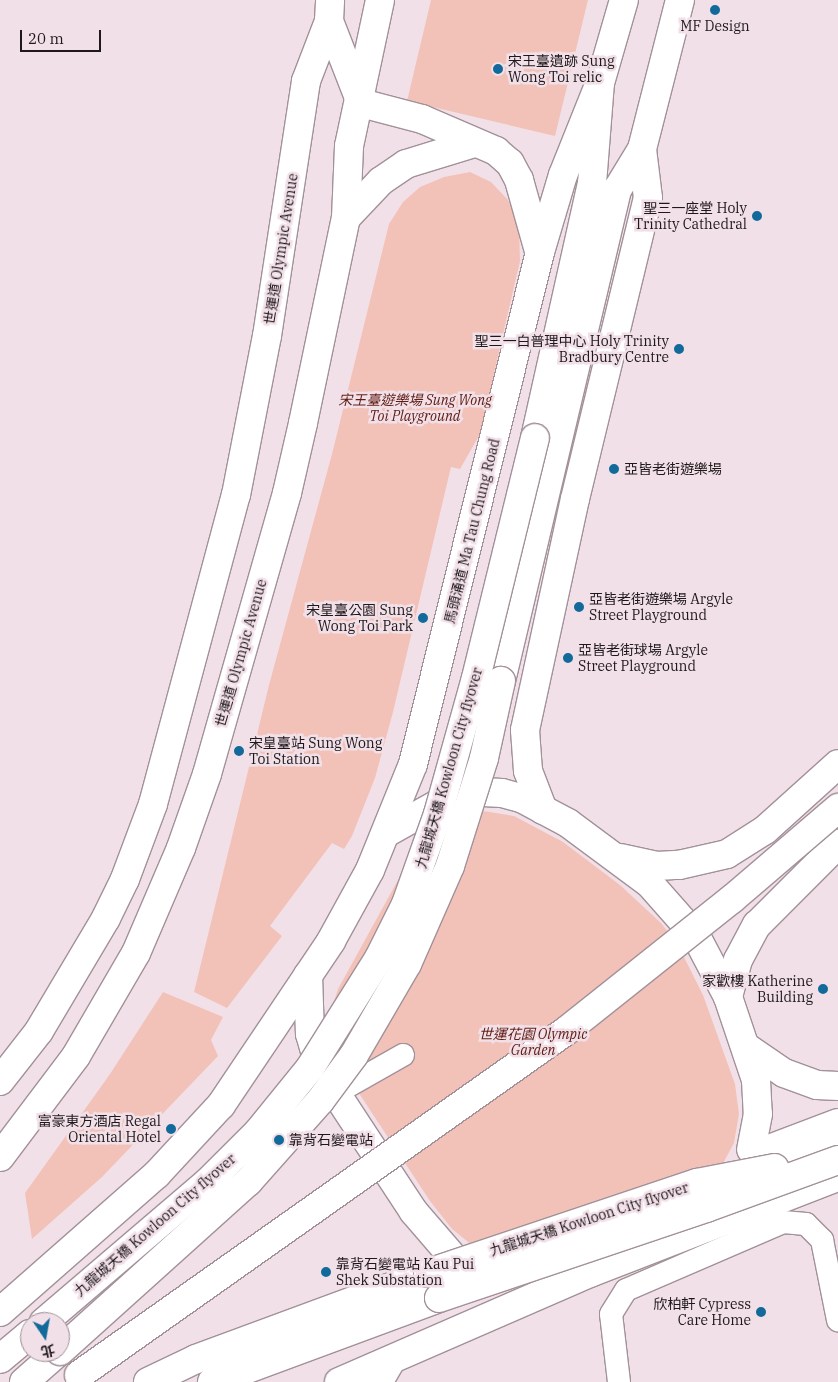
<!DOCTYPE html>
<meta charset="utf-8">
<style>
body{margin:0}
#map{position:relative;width:838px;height:1382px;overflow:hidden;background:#f2e0e8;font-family:"IBM Plex Serif","Noto Sans TC",serif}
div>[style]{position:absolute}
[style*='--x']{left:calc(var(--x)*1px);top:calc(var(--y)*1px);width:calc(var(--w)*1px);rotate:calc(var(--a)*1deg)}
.green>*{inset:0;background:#f2c2b9}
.roads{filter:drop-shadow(1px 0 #a29199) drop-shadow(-1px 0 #a29199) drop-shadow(0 1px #a29199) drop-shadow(0 -1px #a29199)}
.street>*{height:22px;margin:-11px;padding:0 11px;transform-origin:11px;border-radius:11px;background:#fff}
.secondary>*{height:28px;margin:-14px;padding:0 14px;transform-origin:14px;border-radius:14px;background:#fff}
.primary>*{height:28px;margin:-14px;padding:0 14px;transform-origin:14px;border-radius:14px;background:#fff}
.bridges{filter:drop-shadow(1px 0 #a29199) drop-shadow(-1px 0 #a29199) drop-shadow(0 1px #a29199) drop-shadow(0 -1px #a29199)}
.primary-bridge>*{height:28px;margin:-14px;padding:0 14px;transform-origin:14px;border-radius:14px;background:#fff}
.dots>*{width:14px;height:14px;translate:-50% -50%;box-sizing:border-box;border:2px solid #f2e0e8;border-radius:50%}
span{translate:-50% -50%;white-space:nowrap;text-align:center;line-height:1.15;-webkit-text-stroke:5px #f2e0e8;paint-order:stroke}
.poi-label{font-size:14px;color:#1e181a}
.left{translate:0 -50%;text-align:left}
.right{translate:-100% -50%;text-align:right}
.street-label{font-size:14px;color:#1e181a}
.park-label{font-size:14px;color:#5e1c13;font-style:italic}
.north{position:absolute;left:20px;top:1312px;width:50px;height:50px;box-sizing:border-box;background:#f2e0e8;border:1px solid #9d9096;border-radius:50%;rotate:168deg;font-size:14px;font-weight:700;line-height:20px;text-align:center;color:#1e181a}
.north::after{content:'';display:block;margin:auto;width:18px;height:22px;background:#126a9a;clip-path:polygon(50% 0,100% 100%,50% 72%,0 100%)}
.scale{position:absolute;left:20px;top:30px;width:81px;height:22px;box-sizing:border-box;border:2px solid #1e181a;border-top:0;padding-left:6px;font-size:15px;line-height:18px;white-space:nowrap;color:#1e181a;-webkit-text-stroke:4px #f2e0e8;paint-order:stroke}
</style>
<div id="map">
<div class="green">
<div style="clip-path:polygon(431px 0,588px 0,555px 136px,407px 101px)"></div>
<div style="clip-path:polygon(470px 172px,491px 182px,508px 200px,519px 225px,520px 261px,480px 434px,460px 469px,451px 467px,393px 712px,375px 778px,352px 836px,344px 849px,332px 843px,270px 926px,282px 936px,227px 1008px,194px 992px,269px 685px,332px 454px,389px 224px,403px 202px,420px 187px,444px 177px)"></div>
<div style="clip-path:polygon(483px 811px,514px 816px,563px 842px,620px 885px,661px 923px,678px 945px,703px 995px,735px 1084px,739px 1114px,734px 1143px,720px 1169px,478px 1250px,452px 1229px,430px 1201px,337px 1060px,332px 1047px,329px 1017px,338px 989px,415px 849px,468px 813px)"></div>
<div style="clip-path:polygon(163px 992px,223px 1017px,211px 1040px,218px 1056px,102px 1177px,32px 1239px,25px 1193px,110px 1074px)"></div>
</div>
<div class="roads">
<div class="street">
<div style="--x:336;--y:1093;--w:77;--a:-29.6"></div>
<div style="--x:382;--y:1382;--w:28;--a:-60"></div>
<div style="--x:619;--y:1382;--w:68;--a:-96.7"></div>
<div style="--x:611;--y:1314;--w:28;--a:-58"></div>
<div style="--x:626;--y:1290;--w:171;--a:-23.4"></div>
<div style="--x:783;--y:1222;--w:23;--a:5"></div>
<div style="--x:806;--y:1224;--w:23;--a:45"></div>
<div style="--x:822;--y:1240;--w:82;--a:78.7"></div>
</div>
<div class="secondary">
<div style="--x:329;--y:21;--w:88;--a:68.7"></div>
<div style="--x:361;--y:103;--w:63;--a:14.7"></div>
<div style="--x:422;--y:119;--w:81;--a:23.4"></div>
<div style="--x:496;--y:151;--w:18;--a:41"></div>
<div style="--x:510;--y:163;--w:19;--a:62"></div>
<div style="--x:519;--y:180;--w:74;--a:74.3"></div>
<div style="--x:346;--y:218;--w:51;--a:-46.6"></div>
<div style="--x:381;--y:181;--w:30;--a:-34"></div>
<div style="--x:406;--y:164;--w:71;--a:-17.2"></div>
<div style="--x:543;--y:810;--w:42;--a:-111"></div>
<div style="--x:528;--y:771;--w:41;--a:-94.2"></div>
<div style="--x:525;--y:730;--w:236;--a:-77.8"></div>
<div style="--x:575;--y:499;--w:310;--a:-76.4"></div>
<div style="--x:648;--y:198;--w:49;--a:-97"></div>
<div style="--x:386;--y:833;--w:68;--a:-29.2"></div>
<div style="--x:445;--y:800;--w:39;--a:-12"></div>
<div style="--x:483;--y:792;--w:19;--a:3"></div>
<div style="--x:502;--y:793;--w:20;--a:15"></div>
<div style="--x:521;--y:798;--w:53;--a:28"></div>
<div style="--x:568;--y:823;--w:102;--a:36.6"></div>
<div style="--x:650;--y:884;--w:69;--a:48.5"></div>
<div style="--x:696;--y:936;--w:69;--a:62.3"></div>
<div style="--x:728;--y:997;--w:88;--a:71.4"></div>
<div style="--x:756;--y:1080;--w:34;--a:87"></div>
<div style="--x:758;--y:1114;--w:36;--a:101"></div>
<div style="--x:620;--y:858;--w:38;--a:12"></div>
<div style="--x:657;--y:866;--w:22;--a:-3"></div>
<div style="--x:679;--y:865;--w:49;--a:-12.9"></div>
<div style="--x:727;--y:854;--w:45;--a:-32.3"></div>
<div style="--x:765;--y:830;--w:98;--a:-42.1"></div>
<div style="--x:308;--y:975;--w:59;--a:88.1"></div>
<div style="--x:310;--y:1034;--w:36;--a:74"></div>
<div style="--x:320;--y:1069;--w:171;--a:56.7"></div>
<div style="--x:414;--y:1212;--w:58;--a:49.2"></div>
<div style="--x:728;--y:997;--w:38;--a:-75"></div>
<div style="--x:738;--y:960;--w:40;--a:-62"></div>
<div style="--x:757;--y:925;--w:115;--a:-45"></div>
<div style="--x:746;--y:1047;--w:46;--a:34.4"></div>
<div style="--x:784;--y:1073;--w:35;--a:20"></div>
<div style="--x:817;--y:1085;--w:21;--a:3"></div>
<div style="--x:0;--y:1081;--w:63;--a:-52"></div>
<div style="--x:39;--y:1031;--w:131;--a:-59.3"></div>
<div style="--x:106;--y:918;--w:43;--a:-64"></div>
<div style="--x:125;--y:879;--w:80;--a:-69.5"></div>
<div style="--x:153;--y:804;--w:320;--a:-75"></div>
<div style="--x:236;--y:495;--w:162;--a:-79"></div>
<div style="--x:267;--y:336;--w:258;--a:-81.3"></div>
<div style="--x:306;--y:81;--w:64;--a:-69"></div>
<div style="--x:329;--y:21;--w:21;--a:-87"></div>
<div style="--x:0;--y:1157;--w:126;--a:-53"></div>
<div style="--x:76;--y:1056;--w:119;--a:-59.8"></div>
<div style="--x:136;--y:953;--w:114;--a:-66.8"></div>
<div style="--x:181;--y:848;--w:78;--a:-70.6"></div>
<div style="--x:207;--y:774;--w:292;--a:-74.1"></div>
<div style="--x:287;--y:493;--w:72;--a:-77.1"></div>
<div style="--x:303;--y:423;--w:209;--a:-78.2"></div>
<div style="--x:346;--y:218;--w:72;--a:-87.6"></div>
<div style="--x:349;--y:146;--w:149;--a:-78"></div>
<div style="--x:0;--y:1312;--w:209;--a:-41.3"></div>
<div style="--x:157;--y:1174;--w:94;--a:-47.2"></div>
<div style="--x:221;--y:1105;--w:197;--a:-56.1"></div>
<div style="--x:331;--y:941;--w:81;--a:-61.2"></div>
<div style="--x:370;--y:870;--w:114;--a:-67.9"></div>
<div style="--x:413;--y:764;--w:528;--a:-76.07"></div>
<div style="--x:540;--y:252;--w:80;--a:-73.4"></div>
<div style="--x:563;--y:175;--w:92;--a:-68.2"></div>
<div style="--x:339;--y:1382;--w:274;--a:-23.5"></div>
<div style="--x:590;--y:1273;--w:266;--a:-21.2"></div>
</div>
<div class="primary">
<div style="--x:535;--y:438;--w:260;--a:-77.4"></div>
<div style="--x:592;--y:184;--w:101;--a:-85.5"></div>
<div style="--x:600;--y:83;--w:86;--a:-73.9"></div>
<div style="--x:501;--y:681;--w:505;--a:-76.71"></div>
<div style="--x:617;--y:190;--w:48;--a:-58.6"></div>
<div style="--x:642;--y:149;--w:154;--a:-75.7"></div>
<div style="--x:769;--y:1149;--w:74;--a:-20.6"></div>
<div style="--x:775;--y:1168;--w:67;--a:-20.9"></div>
<div style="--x:0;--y:1359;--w:39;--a:-40"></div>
<div style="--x:24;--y:1382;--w:45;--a:-41.4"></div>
<div style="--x:148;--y:1382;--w:53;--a:-25.6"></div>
<div style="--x:196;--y:1359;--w:247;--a:-20.3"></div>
<div style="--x:212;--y:1382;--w:242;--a:-20.3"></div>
</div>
</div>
<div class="bridges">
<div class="primary-bridge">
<div style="--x:428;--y:1273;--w:284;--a:-18.5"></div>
<div style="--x:697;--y:1183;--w:79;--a:-10.9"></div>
<div style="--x:439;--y:1298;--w:282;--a:-18.6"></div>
<div style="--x:706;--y:1208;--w:140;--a:-20"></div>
<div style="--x:44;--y:1322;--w:214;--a:-40.5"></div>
<div style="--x:207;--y:1183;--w:72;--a:-45"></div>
<div style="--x:258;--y:1132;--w:82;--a:-50.9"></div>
<div style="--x:310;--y:1068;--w:130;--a:-57.9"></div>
<div style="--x:379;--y:958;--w:60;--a:-63.4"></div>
<div style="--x:406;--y:904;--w:96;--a:-70.4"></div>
<div style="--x:438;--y:814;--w:141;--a:-74.4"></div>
<div style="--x:476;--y:678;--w:247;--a:-76.2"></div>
<div style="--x:60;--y:1351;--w:253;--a:-42"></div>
<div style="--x:248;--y:1182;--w:108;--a:-48.4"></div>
<div style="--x:320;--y:1101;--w:57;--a:-53.5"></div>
<div style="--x:354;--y:1055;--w:105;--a:-59.8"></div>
<div style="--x:407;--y:964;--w:107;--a:-66.3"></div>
<div style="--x:450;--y:866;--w:113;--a:-72.5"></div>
<div style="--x:484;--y:758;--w:79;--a:-77.6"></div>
<div style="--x:79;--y:1375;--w:596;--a:-35.24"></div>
<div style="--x:566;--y:1031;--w:212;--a:-38.5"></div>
<div style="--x:732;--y:899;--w:140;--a:-40.6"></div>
</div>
</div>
<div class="dots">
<div style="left:715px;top:10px;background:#126a9a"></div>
<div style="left:498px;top:69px;background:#126a9a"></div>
<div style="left:757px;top:216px;background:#126a9a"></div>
<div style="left:679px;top:349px;background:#126a9a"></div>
<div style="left:614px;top:469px;background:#126a9a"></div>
<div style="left:579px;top:607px;background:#126a9a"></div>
<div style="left:423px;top:618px;background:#126a9a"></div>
<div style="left:568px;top:658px;background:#126a9a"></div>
<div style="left:239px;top:751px;background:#126a9a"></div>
<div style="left:823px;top:989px;background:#126a9a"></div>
<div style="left:171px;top:1129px;background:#126a9a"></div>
<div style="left:279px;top:1140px;background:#126a9a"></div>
<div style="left:326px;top:1272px;background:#126a9a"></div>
<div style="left:761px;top:1312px;background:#126a9a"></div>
</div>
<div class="poi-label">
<span style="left:715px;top:26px">MF Design</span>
<span class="left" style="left:508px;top:69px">宋王臺遺跡 Sung<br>Wong Toi relic</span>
<span class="right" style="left:747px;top:216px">聖三一座堂 Holy<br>Trinity Cathedral</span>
<span class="right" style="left:669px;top:349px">聖三一白普理中心 Holy Trinity<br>Bradbury Centre</span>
<span class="left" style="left:624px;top:469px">亞皆老街遊樂場</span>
<span class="left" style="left:589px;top:607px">亞皆老街遊樂場 Argyle<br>Street Playground</span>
<span class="right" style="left:413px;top:618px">宋皇臺公園 Sung<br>Wong Toi Park</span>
<span class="left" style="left:578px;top:658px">亞皆老街球場 Argyle<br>Street Playground</span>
<span class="left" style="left:249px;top:751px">宋皇臺站 Sung Wong<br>Toi Station</span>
<span class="right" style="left:813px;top:989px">家歡樓 Katherine<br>Building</span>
<span class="right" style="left:161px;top:1129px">富豪東方酒店 Regal<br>Oriental Hotel</span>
<span class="left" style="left:289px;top:1140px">靠背石變電站</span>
<span class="left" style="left:336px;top:1272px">靠背石變電站 Kau Pui<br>Shek Substation</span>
<span class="right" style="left:751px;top:1312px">欣柏軒 Cypress<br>Care Home</span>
</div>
<div class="street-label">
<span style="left:281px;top:249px;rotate:-81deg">世運道 Olympic Avenue</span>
<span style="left:472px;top:531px;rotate:-76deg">馬頭涌道 Ma Tau Chung Road</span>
<span style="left:241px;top:653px;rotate:-74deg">世運道 Olympic Avenue</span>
<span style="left:449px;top:768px;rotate:-74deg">九龍城天橋 Kowloon City flyover</span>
<span style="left:589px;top:1219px;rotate:-18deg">九龍城天橋 Kowloon City flyover</span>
<span style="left:155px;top:1225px;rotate:-41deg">九龍城天橋 Kowloon City flyover</span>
</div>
<div class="park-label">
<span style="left:415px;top:408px">宋王臺遊樂場 Sung Wong<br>Toi Playground</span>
<span style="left:533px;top:1042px">世運花園 Olympic<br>Garden</span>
</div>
<div class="north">北</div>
<div class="scale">20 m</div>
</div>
